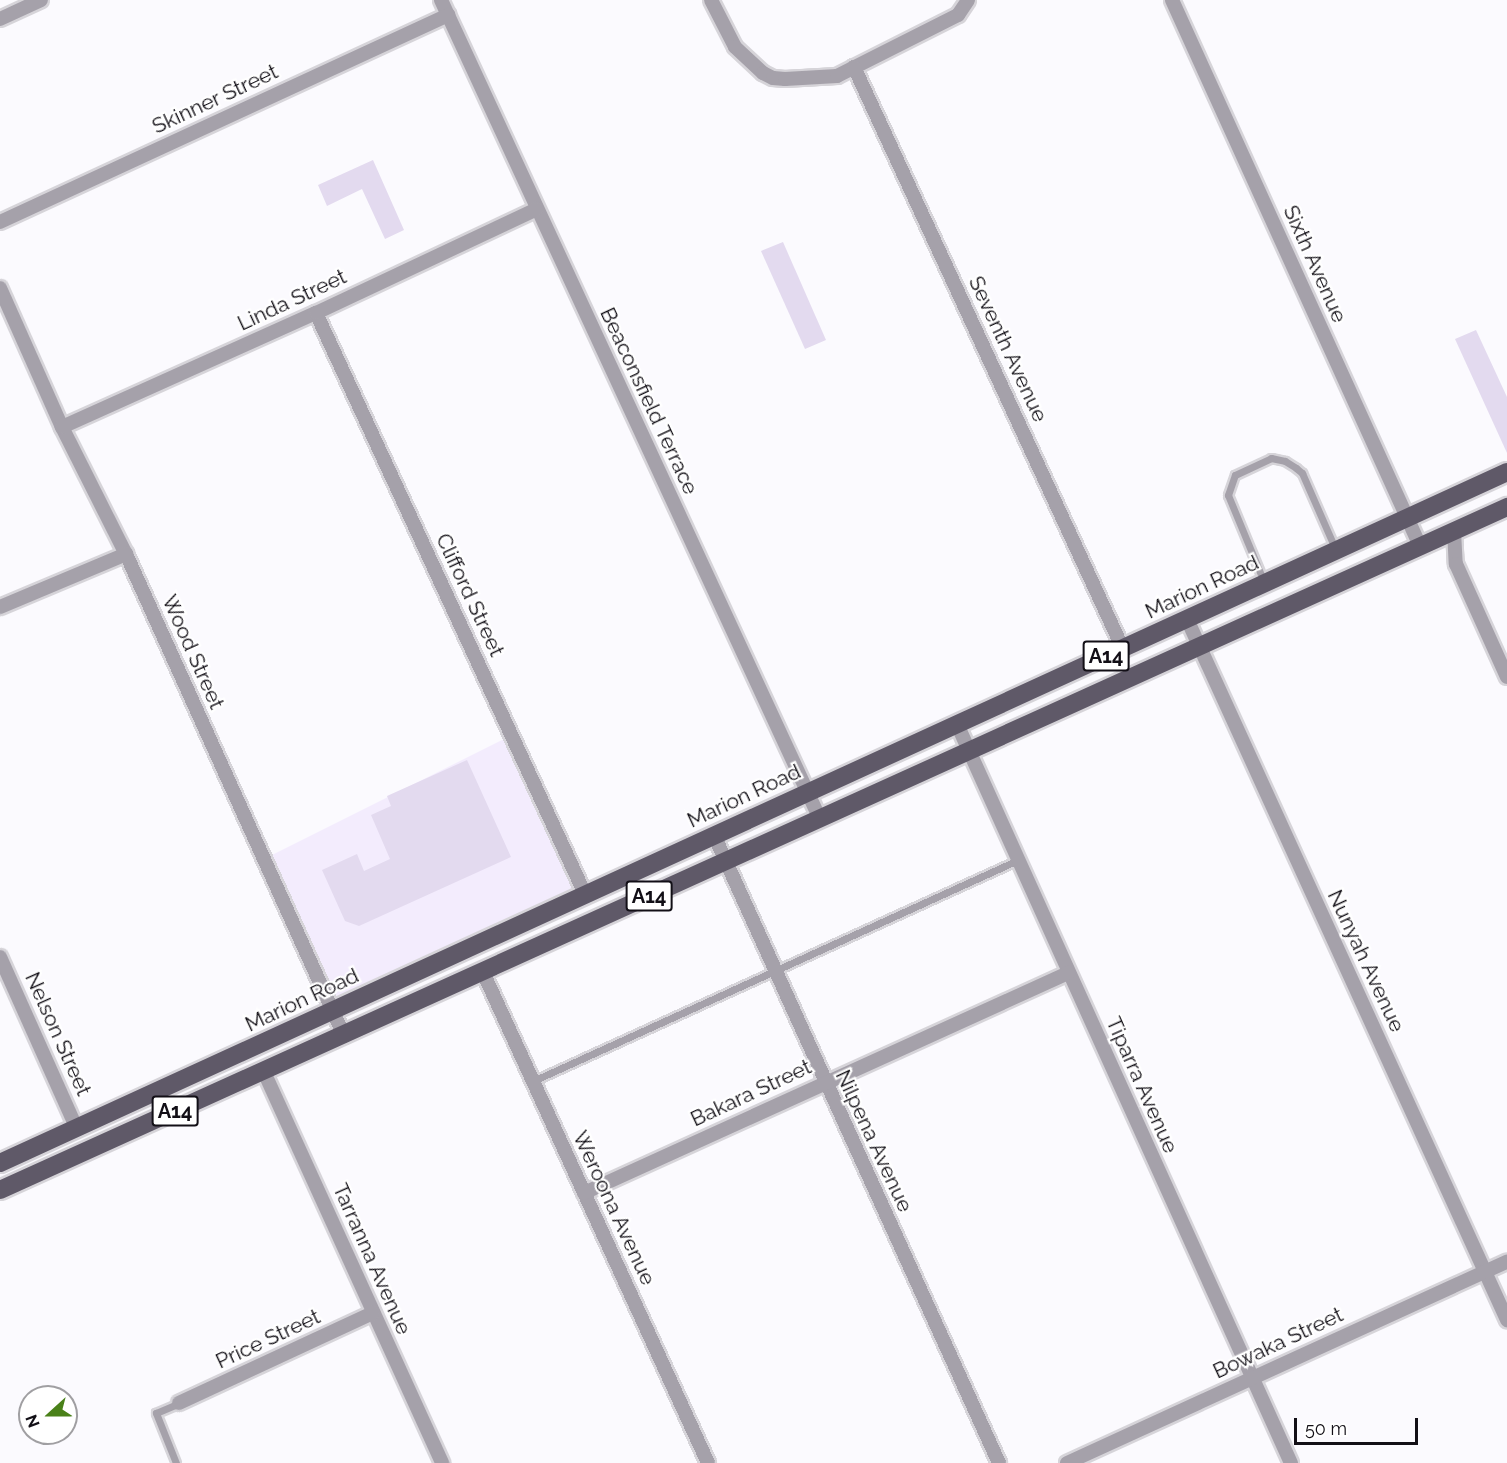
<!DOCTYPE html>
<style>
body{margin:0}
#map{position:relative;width:1507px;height:1463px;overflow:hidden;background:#fbfafe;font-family:Raleway,sans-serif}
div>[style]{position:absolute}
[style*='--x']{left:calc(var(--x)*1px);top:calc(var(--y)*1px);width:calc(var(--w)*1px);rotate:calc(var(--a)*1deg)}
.built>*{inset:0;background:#f3ecfd}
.building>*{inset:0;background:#e3daef}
.roads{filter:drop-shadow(2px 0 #d6d4d9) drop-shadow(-2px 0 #d6d4d9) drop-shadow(0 2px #d6d4d9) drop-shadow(0 -2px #d6d4d9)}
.lane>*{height:7px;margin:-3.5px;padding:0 3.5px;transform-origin:3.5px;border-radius:3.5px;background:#a5a1aa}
.street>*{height:14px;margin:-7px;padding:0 7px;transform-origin:7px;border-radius:7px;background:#a5a1aa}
.primary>*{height:18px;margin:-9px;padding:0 9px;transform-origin:9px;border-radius:9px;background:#5f5968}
span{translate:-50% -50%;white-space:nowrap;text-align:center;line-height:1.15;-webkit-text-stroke:4.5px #fff;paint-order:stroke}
.shield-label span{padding:2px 4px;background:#fff;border:2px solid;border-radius:4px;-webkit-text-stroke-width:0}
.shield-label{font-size:20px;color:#120f16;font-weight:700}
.street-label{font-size:21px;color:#120f16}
.north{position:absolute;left:18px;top:1385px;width:60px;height:60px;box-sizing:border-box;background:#fff;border:2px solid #a09fa2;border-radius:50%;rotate:249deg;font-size:16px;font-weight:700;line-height:24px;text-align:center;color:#120f16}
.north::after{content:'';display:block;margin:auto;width:21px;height:27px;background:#4a8119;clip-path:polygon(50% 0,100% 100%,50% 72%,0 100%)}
.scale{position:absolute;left:1294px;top:1418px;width:124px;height:27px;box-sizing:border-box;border:3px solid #120f16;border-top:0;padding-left:8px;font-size:18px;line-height:21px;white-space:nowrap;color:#120f16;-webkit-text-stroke:4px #fff;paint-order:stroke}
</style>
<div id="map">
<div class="built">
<div style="clip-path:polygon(508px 737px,577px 898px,335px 1004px,268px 857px)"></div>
</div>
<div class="building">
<div style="clip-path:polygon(373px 160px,404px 230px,385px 239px,362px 189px,327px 206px,318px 185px)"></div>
<div style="clip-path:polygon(783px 242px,826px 340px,805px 349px,761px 251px)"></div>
<div style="clip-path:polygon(1476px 330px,1507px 397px,1507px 453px,1455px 339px)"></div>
<div style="clip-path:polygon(467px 760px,511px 857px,359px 926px,345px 921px,322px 870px,357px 854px,364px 871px,390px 859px,371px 815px,391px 806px,387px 796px)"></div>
</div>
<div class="roads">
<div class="lane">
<div style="--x:1264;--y:582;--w:94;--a:-112.5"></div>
<div style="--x:1228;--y:495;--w:21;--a:-71"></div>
<div style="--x:1235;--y:475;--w:40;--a:-25"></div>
<div style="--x:1271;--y:458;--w:14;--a:12"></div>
<div style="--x:1285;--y:461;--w:13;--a:32"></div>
<div style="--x:1296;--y:468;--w:8;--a:40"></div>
<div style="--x:1302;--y:473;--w:82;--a:66.3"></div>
<div style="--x:533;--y:1081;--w:533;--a:-24.5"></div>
<div style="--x:176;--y:1463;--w:54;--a:-111.8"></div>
<div style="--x:156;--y:1413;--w:25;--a:-23"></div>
</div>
<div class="street">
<div style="--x:441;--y:0;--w:902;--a:65.17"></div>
<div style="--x:711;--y:0;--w:53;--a:62.9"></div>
<div style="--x:735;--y:47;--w:38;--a:43"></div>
<div style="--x:763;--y:73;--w:11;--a:27"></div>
<div style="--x:773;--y:78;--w:12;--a:5"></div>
<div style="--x:785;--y:79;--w:52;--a:-3.3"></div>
<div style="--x:837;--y:76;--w:136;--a:-26.8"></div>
<div style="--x:958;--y:15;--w:18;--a:-56"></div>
<div style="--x:1172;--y:0;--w:600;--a:65.57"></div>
<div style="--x:0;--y:19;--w:45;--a:-24.9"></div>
<div style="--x:854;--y:67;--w:641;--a:65.19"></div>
<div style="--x:0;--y:222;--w:494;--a:-24.8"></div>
<div style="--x:0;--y:288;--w:152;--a:66"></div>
<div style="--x:62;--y:427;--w:142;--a:63.3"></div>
<div style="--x:126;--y:554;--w:529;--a:65.66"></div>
<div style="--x:316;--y:313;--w:640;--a:65.16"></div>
<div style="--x:62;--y:427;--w:278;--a:-24.2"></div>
<div style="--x:316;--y:313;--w:244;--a:-25.2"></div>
<div style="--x:1454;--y:531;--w:33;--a:87"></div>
<div style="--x:1456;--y:564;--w:124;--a:65.7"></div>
<div style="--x:0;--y:607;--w:137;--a:-22.8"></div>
<div style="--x:1187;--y:619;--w:771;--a:65.46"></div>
<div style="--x:957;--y:724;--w:811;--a:65.68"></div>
<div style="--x:714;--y:835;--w:690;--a:65.59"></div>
<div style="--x:0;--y:957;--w:188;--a:65.9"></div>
<div style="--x:482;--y:970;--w:542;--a:65.37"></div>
<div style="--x:264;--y:1072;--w:430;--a:65.5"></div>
<div style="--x:584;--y:1193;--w:532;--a:-24.44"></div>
<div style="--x:179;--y:1403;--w:214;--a:-24.9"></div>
<div style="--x:1067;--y:1463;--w:484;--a:-24.6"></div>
</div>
<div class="primary">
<div style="--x:0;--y:1163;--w:1658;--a:-24.63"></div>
<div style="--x:0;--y:1190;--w:1655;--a:-24.38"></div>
</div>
</div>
<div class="shield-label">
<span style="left:1106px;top:656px">A14</span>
<span style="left:649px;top:896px">A14</span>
<span style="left:175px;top:1111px">A14</span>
</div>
<div class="street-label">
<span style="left:215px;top:99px;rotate:-25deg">Skinner Street</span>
<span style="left:1315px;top:264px;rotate:66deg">Sixth Avenue</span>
<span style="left:292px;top:300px;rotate:-25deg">Linda Street</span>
<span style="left:1008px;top:349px;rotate:65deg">Seventh Avenue</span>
<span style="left:649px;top:401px;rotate:65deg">Beaconsfield Terrace</span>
<span style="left:1202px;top:587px;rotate:-25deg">Marion Road</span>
<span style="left:470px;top:595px;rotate:65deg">Clifford Street</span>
<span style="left:193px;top:652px;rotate:66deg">Wood Street</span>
<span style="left:744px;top:796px;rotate:-25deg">Marion Road</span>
<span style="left:1366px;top:961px;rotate:65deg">Nunyah Avenue</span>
<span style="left:302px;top:1000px;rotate:-25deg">Marion Road</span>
<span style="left:58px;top:1034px;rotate:66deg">Nelson Street</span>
<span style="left:1142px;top:1085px;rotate:66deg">Tiparra Avenue</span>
<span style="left:751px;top:1093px;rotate:-25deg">Bakara Street</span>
<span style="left:874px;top:1141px;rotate:65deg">Nilpena Avenue</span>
<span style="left:614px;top:1208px;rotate:65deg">Weroona Avenue</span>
<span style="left:372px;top:1259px;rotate:66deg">Tarranna Avenue</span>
<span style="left:268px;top:1339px;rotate:-25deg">Price Street</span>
<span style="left:1278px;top:1343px;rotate:-25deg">Bowaka Street</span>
</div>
<div class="north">N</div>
<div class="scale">50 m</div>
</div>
